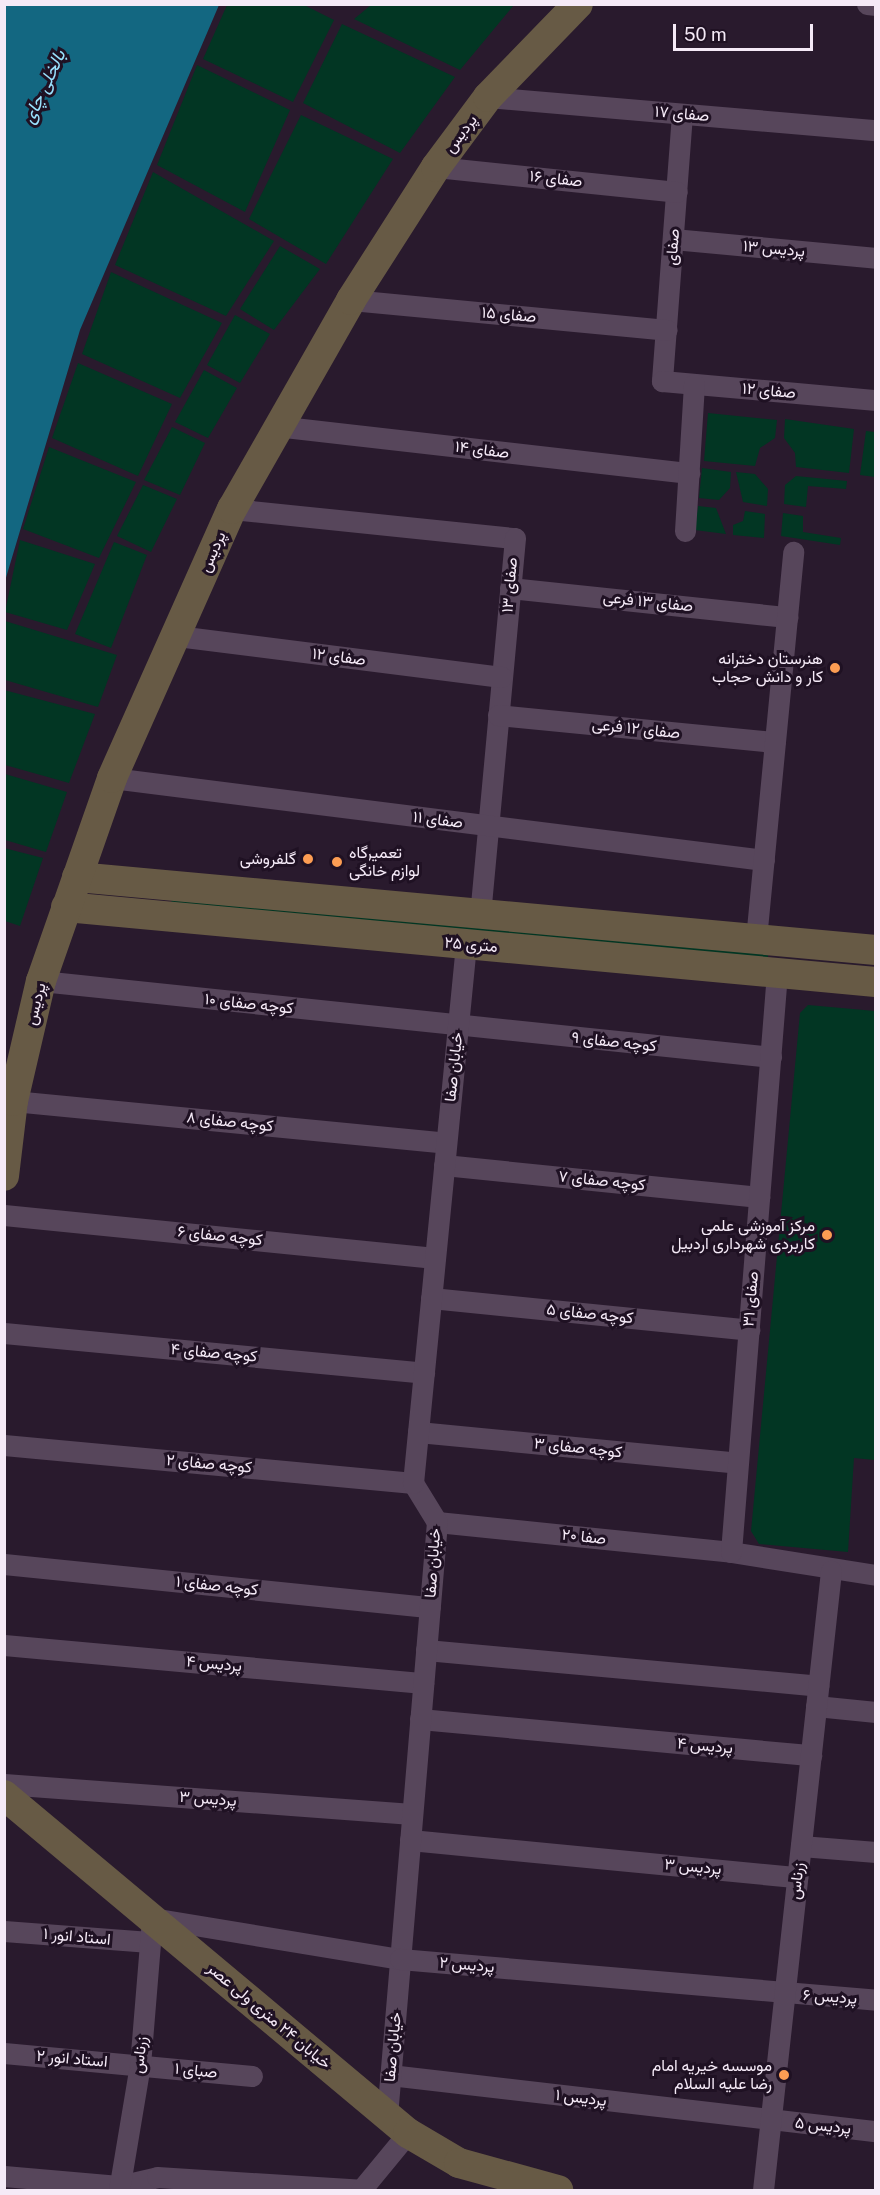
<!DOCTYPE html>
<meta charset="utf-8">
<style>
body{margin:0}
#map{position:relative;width:880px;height:2195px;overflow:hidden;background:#291a2d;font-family:"Public Sans",Vazirmatn,sans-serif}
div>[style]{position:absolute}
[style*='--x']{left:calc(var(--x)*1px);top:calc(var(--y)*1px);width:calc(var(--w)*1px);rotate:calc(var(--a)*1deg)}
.green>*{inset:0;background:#023623}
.water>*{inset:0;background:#136781}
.street>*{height:21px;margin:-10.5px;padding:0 10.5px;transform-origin:10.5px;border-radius:10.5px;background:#57465b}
.secondary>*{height:30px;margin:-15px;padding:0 15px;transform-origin:15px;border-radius:15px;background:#675a45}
.dots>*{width:16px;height:16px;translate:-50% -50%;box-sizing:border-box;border:3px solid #1f1123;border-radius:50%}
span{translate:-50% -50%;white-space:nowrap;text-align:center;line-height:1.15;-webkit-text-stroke:6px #1f1123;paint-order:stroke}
.street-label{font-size:16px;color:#f5eaf7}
.poi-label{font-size:16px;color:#f5eaf7}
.right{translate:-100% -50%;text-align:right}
.left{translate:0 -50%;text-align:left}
.water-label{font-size:18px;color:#99e1fd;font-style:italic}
.frame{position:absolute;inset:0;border:6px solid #f5eaf7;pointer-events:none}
.scale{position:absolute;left:673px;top:24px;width:140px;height:27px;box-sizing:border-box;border:3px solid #f5eaf7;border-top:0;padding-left:8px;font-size:18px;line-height:21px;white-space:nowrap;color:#f5eaf7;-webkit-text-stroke:4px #1f1123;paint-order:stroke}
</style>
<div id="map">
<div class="green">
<div style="clip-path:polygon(227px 5px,304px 5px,334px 20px,293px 102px,203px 59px)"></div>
<div style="clip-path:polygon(371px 5px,371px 4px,514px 5px,460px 70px,354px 19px)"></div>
<div style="clip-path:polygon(342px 24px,455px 77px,400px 153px,303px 103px)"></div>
<div style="clip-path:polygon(197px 65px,290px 110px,245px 212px,157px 165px)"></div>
<div style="clip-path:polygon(301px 115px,393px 159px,326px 264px,249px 219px)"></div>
<div style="clip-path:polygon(153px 172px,274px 241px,226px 316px,115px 265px)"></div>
<div style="clip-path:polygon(280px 246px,320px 269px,274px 330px,240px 309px)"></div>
<div style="clip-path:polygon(111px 272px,222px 323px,180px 398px,82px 354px)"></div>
<div style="clip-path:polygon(235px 315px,270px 334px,240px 383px,207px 365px)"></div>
<div style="clip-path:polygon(78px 363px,172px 404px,138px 476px,52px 438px)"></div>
<div style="clip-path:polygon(204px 370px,237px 388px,208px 438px,175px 422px)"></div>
<div style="clip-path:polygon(708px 413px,777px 420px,775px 438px,760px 448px,755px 466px,704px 461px)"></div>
<div style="clip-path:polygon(785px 419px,854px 429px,849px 473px,796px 467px,795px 453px,784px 438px)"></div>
<div style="clip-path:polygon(172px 427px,205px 443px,180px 495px,144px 480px)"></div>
<div style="clip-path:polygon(866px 431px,875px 432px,875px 477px,860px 475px)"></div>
<div style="clip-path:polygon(49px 447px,136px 482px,99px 558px,23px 529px)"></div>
<div style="clip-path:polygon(702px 468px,731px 472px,730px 488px,719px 500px,699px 498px)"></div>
<div style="clip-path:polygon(736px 472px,755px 474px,768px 489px,767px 506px,743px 502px)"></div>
<div style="clip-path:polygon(796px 476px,847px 481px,846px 489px,808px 486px,806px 507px,784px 504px,785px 485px)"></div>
<div style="clip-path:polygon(143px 485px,177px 499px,151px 552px,117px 536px)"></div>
<div style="clip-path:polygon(698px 506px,716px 508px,726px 534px,695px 530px)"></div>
<div style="clip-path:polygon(745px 511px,765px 514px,764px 538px,733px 535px,733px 525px,743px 521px)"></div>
<div style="clip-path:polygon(783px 513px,803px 516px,803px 532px,841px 538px,840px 545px,781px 536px)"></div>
<div style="clip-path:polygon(20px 540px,95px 564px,67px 630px,5px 612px)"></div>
<div style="clip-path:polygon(114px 542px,147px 555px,111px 648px,75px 634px)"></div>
<div style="clip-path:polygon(5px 621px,117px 655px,98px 707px,5px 680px)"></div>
<div style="clip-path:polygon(4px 690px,95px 714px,69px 783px,5px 765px)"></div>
<div style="clip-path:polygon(5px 774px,67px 792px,46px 852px,5px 840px)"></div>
<div style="clip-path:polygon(4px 848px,43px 858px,20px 926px,5px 921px)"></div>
<div style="clip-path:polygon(172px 897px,768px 953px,768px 961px,171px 905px)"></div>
<div style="clip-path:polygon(808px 1005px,875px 1011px,875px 1460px,854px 1458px,848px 1552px,759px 1544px,751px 1531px,800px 1013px)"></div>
</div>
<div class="water">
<div style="clip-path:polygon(5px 4px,219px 5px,80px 330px,5px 581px)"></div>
</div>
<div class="street">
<div style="--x:867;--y:4;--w:9;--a:6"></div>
<div style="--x:488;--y:97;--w:389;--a:4.9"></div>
<div style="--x:682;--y:114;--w:268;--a:94.3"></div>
<div style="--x:662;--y:381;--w:215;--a:5.1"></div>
<div style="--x:436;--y:167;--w:242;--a:5.9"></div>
<div style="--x:673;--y:239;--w:204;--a:5.3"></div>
<div style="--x:351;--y:300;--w:317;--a:5.4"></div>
<div style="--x:276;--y:426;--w:416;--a:6.5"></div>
<div style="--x:232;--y:509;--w:284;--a:5.9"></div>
<div style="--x:515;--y:538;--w:378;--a:95.3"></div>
<div style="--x:685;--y:531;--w:147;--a:-86.5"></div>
<div style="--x:510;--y:588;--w:279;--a:6"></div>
<div style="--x:177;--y:636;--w:327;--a:7.2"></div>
<div style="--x:498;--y:715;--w:278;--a:5.6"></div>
<div style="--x:112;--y:778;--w:657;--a:7.17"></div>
<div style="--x:756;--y:939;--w:389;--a:-84.5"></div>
<div style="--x:41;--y:981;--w:734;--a:5.94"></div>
<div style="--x:13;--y:1101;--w:435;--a:5.5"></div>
<div style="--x:444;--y:1165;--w:317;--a:5.8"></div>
<div style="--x:4;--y:1215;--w:433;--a:5.7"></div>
<div style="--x:431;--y:1298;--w:320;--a:5.7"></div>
<div style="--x:4;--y:1333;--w:422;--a:5.4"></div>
<div style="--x:418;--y:1432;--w:321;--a:5.5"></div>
<div style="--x:4;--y:1445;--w:411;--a:5.3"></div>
<div style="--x:437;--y:1522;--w:296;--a:5.8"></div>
<div style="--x:731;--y:1552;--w:147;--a:9"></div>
<div style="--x:731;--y:1552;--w:581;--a:-85.46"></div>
<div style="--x:4;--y:1564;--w:428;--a:5.8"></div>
<div style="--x:4;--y:1645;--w:421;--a:5.2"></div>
<div style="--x:426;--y:1650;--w:394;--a:5.2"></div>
<div style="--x:816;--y:1706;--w:60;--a:5.7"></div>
<div style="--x:420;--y:1719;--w:393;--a:5.3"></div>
<div style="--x:4;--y:1784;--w:409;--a:4.2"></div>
<div style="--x:410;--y:1840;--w:389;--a:5.5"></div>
<div style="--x:801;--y:1846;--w:75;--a:4.6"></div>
<div style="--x:4;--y:1931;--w:146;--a:4.3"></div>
<div style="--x:4;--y:2053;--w:249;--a:5.3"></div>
<div style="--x:390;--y:2075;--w:489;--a:6.6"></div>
<div style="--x:387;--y:2116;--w:596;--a:-85.19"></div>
<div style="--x:437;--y:1522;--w:46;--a:-121.6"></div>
<div style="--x:413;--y:1483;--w:542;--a:-84.38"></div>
<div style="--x:4;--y:2176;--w:115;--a:5"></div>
<div style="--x:119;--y:2186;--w:39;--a:-13"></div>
<div style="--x:157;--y:2177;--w:204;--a:3.6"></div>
<div style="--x:361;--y:2190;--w:74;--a:-50.5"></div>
<div style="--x:119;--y:2190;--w:127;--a:-80.5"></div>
<div style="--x:140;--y:2065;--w:147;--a:-85.3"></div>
<div style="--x:152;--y:1918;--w:251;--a:9.4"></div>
<div style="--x:400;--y:1959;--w:478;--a:4.9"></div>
<div style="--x:763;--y:2190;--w:623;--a:-83.73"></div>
</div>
<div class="secondary">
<div style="--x:77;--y:877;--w:802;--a:5.22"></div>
<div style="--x:66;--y:907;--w:813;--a:5.29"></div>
<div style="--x:4;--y:1176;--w:76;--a:-83.2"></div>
<div style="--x:13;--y:1101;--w:123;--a:-76.9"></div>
<div style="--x:41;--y:981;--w:215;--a:-70.7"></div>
<div style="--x:112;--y:778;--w:295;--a:-66"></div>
<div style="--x:232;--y:509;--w:241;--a:-60.3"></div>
<div style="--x:351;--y:300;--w:158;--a:-57.4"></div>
<div style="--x:436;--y:167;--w:87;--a:-53.4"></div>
<div style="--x:488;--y:97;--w:129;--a:-45.9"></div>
<div style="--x:4;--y:1795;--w:527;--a:39.92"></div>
<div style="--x:408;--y:2133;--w:59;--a:30.5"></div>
<div style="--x:459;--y:2163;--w:103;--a:15.3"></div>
</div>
<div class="dots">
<div style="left:835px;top:668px;background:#fc9d53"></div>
<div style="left:308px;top:859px;background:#fc9d53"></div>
<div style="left:337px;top:862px;background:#fc9d53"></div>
<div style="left:827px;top:1235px;background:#fc9d53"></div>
<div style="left:784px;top:2075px;background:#fc9d53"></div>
</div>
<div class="street-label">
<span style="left:682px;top:114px;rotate:5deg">صفای ۱۷</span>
<span style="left:461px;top:134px;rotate:-53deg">پردیس</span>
<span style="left:556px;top:179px;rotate:6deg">صفای ۱۶</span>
<span style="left:673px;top:247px;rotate:-86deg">صفای</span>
<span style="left:774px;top:249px;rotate:5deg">پردیس ۱۳</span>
<span style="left:509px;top:315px;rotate:5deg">صفای ۱۵</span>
<span style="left:769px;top:391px;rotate:5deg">صفای ۱۲</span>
<span style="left:482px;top:450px;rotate:7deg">صفای ۱۴</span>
<span style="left:213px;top:552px;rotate:-66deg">پردیس</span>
<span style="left:510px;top:585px;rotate:-85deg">صفای ۱۳</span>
<span style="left:648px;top:602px;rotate:6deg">صفای ۱۳ فرعی</span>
<span style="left:339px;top:657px;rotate:7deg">صفای ۱۲</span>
<span style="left:636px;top:729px;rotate:6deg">صفای ۱۲ فرعی</span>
<span style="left:438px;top:820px;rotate:7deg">صفای ۱۱</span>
<span style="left:471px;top:945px;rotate:5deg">۲۵ متری</span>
<span style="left:36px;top:1004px;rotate:-76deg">پردیس</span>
<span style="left:249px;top:1004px;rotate:6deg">کوچه صفای ۱۰</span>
<span style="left:614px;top:1042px;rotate:6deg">کوچه صفای ۹</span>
<span style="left:454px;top:1067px;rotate:-84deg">خیابان صفا</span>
<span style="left:230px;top:1122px;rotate:6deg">کوچه صفای ۸</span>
<span style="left:602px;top:1181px;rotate:6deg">کوچه صفای ۷</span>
<span style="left:220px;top:1236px;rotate:6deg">کوچه صفای ۶</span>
<span style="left:751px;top:1299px;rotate:-85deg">صفای ۳۱</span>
<span style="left:590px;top:1314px;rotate:6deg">کوچه صفای ۵</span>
<span style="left:214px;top:1353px;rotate:5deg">کوچه صفای ۴</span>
<span style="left:578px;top:1448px;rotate:6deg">کوچه صفای ۳</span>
<span style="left:209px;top:1464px;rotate:5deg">کوچه صفای ۲</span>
<span style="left:584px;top:1537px;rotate:6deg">صفا ۲۰</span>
<span style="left:433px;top:1563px;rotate:-86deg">خیابان صفا</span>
<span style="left:217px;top:1586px;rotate:6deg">کوچه صفای ۱</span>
<span style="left:214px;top:1664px;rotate:5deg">پردیس ۴</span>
<span style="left:705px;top:1746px;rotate:5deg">پردیس ۴</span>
<span style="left:208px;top:1799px;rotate:4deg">پردیس ۳</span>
<span style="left:693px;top:1867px;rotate:5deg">پردیس ۳</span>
<span style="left:797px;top:1881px;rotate:-84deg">زرناس</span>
<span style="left:77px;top:1937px;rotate:5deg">استاد انور ۱</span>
<span style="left:467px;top:1965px;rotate:5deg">پردیس ۲</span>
<span style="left:830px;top:1997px;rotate:4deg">پردیس ۶</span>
<span style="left:269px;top:2016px;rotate:40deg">خیابان ۲۴ متری ولی عصر</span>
<span style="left:393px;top:2047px;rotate:-85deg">خیابان صفا</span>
<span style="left:140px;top:2055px;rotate:-84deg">زرناس</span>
<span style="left:72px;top:2059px;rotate:5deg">استاد انور ۲</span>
<span style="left:196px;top:2071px;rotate:6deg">صبای ۱</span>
<span style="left:581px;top:2098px;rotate:7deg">پردیس ۱</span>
<span style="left:823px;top:2126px;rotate:6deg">پردیس ۵</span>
</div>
<div class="poi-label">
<span class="right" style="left:823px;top:668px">هنرستان دخترانه<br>کار و دانش حجاب</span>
<span class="left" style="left:349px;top:862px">تعمیرگاه<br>لوازم خانگی</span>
<span class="right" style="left:296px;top:859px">گلفروشی</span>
<span class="right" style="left:815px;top:1235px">مرکز آموزشی علمی<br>کاربردی شهرداری اردبیل</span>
<span class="right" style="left:772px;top:2075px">موسسه خیریه امام<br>رضا علیه السلام</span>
</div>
<div class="water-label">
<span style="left:44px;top:87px;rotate:-65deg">بالخلی چای</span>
</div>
<div class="frame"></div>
<div class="scale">50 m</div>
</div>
